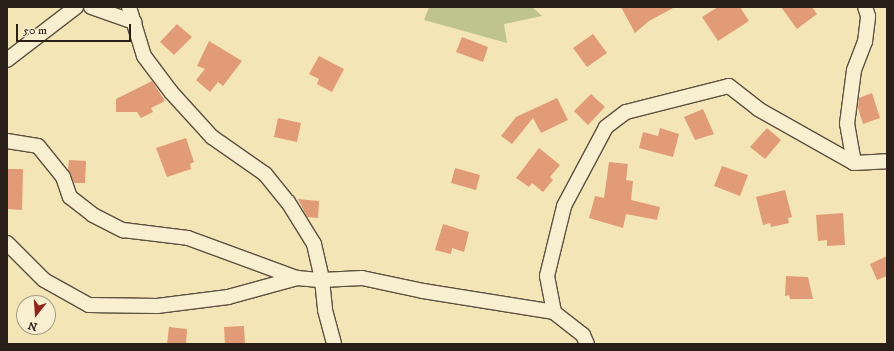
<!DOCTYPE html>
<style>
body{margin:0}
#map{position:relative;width:894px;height:351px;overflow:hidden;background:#f4e5b7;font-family:"IM FELL DW Pica",serif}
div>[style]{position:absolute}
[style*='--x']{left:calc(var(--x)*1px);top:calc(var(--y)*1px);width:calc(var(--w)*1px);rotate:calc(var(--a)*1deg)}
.green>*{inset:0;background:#bfc38c}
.building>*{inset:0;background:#e29b77}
.roads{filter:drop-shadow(1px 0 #5c5040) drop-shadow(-1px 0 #5c5040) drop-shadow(0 1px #5c5040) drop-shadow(0 -1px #5c5040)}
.minor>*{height:14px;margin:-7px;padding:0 7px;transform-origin:7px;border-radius:7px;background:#f8eed0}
span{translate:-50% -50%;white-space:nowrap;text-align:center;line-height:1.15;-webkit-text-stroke:3px #f8eed0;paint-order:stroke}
.frame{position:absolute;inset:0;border:8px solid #2a1f18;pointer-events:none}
.north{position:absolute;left:16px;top:295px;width:40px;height:40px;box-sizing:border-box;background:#f8eed0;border:1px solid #a69b86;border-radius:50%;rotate:197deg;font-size:11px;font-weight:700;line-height:16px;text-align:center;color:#2a1f18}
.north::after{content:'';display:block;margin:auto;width:14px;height:18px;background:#8f2418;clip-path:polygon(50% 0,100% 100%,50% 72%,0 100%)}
.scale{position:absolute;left:16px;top:24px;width:115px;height:18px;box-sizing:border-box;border:2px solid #2a1f18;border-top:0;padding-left:5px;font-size:12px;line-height:14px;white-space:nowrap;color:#2a1f18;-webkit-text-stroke:3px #f8eed0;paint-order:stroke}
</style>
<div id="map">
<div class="green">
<div style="clip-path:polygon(429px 7px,532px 7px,542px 16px,504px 24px,507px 43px,424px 20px)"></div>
</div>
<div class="building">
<div style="clip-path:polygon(621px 7px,675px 7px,649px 21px,635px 33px)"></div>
<div style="clip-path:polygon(718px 7px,740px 7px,749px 21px,718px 41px,702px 17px)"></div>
<div style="clip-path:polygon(781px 7px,812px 7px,817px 14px,797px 29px)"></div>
<div style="clip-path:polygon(177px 24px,192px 37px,174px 55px,160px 42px)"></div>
<div style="clip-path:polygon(593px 34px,607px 53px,587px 67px,573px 48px)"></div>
<div style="clip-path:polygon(462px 37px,488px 47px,483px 62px,456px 52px)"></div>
<div style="clip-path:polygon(209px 41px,242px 61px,223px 86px,218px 82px,210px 92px,196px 80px,205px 69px,197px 66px)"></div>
<div style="clip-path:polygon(319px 56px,344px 69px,332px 92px,317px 84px,319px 79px,309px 74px)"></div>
<div style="clip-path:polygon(152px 81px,165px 101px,151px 108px,153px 112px,141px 118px,137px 112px,116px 112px,116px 99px)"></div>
<div style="clip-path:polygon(872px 93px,880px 118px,863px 124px,858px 108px,859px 98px)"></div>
<div style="clip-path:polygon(591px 94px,605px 107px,588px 125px,574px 111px)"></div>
<div style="clip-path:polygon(557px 98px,568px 120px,541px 133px,533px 118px,512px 144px,501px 136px,516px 117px)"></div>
<div style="clip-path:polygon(703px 109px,714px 134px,695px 140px,684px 117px)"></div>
<div style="clip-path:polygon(278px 118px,301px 123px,297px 142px,274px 137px)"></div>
<div style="clip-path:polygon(660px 128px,679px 134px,673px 157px,639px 148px,643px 132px,658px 136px)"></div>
<div style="clip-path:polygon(767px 128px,781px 140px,765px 159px,750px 147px)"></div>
<div style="clip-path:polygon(186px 138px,194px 162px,190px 164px,191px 169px,167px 177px,156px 148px)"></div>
<div style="clip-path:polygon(539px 148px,560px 165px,550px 177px,553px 180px,543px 192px,532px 183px,529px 187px,516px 178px)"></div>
<div style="clip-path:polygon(69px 160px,86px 161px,85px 183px,74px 183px,68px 170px)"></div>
<div style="clip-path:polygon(609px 162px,628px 164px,626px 180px,633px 181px,631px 200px,660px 207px,657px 220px,626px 214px,623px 228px,589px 218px,595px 196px,604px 198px)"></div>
<div style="clip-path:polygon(722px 166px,748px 175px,740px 196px,714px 186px)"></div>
<div style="clip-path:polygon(455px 168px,480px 175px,476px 190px,451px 183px)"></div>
<div style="clip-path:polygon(7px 169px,23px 169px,22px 210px,7px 209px)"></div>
<div style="clip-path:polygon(785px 190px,792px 217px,788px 218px,789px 223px,771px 227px,770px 223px,763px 225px,756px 197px)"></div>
<div style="clip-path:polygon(298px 199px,319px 201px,318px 218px,307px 217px)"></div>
<div style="clip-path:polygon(843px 213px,845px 245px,827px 246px,827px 240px,818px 241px,816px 215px)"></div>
<div style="clip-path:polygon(443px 224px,469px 232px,464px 252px,452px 248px,451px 254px,435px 250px)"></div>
<div style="clip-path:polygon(887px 256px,887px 276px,877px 280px,870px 264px)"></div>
<div style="clip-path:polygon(786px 276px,808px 277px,813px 299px,790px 299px,789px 295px,785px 296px)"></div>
<div style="clip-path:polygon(244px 326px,245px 344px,225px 344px,224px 327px)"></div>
<div style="clip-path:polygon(169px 327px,187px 329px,186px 344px,167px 344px)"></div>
</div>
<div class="roads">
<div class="minor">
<div style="--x:91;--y:7;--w:46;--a:19.2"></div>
<div style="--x:129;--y:7;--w:51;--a:73"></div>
<div style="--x:144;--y:56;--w:45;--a:53.1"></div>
<div style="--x:171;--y:92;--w:61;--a:47.7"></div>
<div style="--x:212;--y:137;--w:65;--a:34.9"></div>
<div style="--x:265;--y:174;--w:36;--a:51"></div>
<div style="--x:288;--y:202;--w:49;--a:58.2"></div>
<div style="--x:314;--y:244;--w:37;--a:77"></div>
<div style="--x:322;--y:280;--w:30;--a:84"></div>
<div style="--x:325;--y:310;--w:35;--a:75"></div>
<div style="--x:7;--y:60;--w:87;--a:-37.5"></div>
<div style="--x:7;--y:141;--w:31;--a:9"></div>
<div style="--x:38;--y:146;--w:40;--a:51"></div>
<div style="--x:63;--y:177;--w:21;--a:71"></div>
<div style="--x:70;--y:197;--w:29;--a:38"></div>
<div style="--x:93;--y:215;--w:34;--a:27"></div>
<div style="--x:123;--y:230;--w:65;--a:7"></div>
<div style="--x:188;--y:238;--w:116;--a:20.2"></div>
<div style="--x:297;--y:278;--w:25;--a:5"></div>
<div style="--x:322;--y:280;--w:40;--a:-2.9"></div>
<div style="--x:362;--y:278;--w:62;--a:12"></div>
<div style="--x:423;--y:291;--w:133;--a:9.1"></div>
<div style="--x:854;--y:163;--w:40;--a:-100"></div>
<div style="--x:847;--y:124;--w:54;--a:-82.6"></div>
<div style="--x:854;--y:70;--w:30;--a:-69"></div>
<div style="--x:865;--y:42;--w:26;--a:-83"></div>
<div style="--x:868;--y:16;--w:9;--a:-108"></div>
<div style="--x:7;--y:243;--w:52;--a:45"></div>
<div style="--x:44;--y:280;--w:51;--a:29.1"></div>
<div style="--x:89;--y:305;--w:68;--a:0.8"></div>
<div style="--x:157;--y:306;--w:72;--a:-7.2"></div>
<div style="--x:228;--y:297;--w:72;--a:-15.4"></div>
<div style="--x:587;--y:344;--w:10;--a:-114"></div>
<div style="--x:583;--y:335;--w:37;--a:-142"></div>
<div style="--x:554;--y:312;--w:37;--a:-101"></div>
<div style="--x:547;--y:276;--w:72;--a:-76.3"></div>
<div style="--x:564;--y:206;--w:89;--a:-62"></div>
<div style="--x:606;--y:127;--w:25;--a:-37"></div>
<div style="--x:626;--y:112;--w:106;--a:-14.2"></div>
<div style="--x:729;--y:86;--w:37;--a:38"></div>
<div style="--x:758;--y:109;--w:110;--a:29.4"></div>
<div style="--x:854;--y:163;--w:33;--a:-3"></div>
</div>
</div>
<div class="frame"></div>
<div class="north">N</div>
<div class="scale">50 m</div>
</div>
